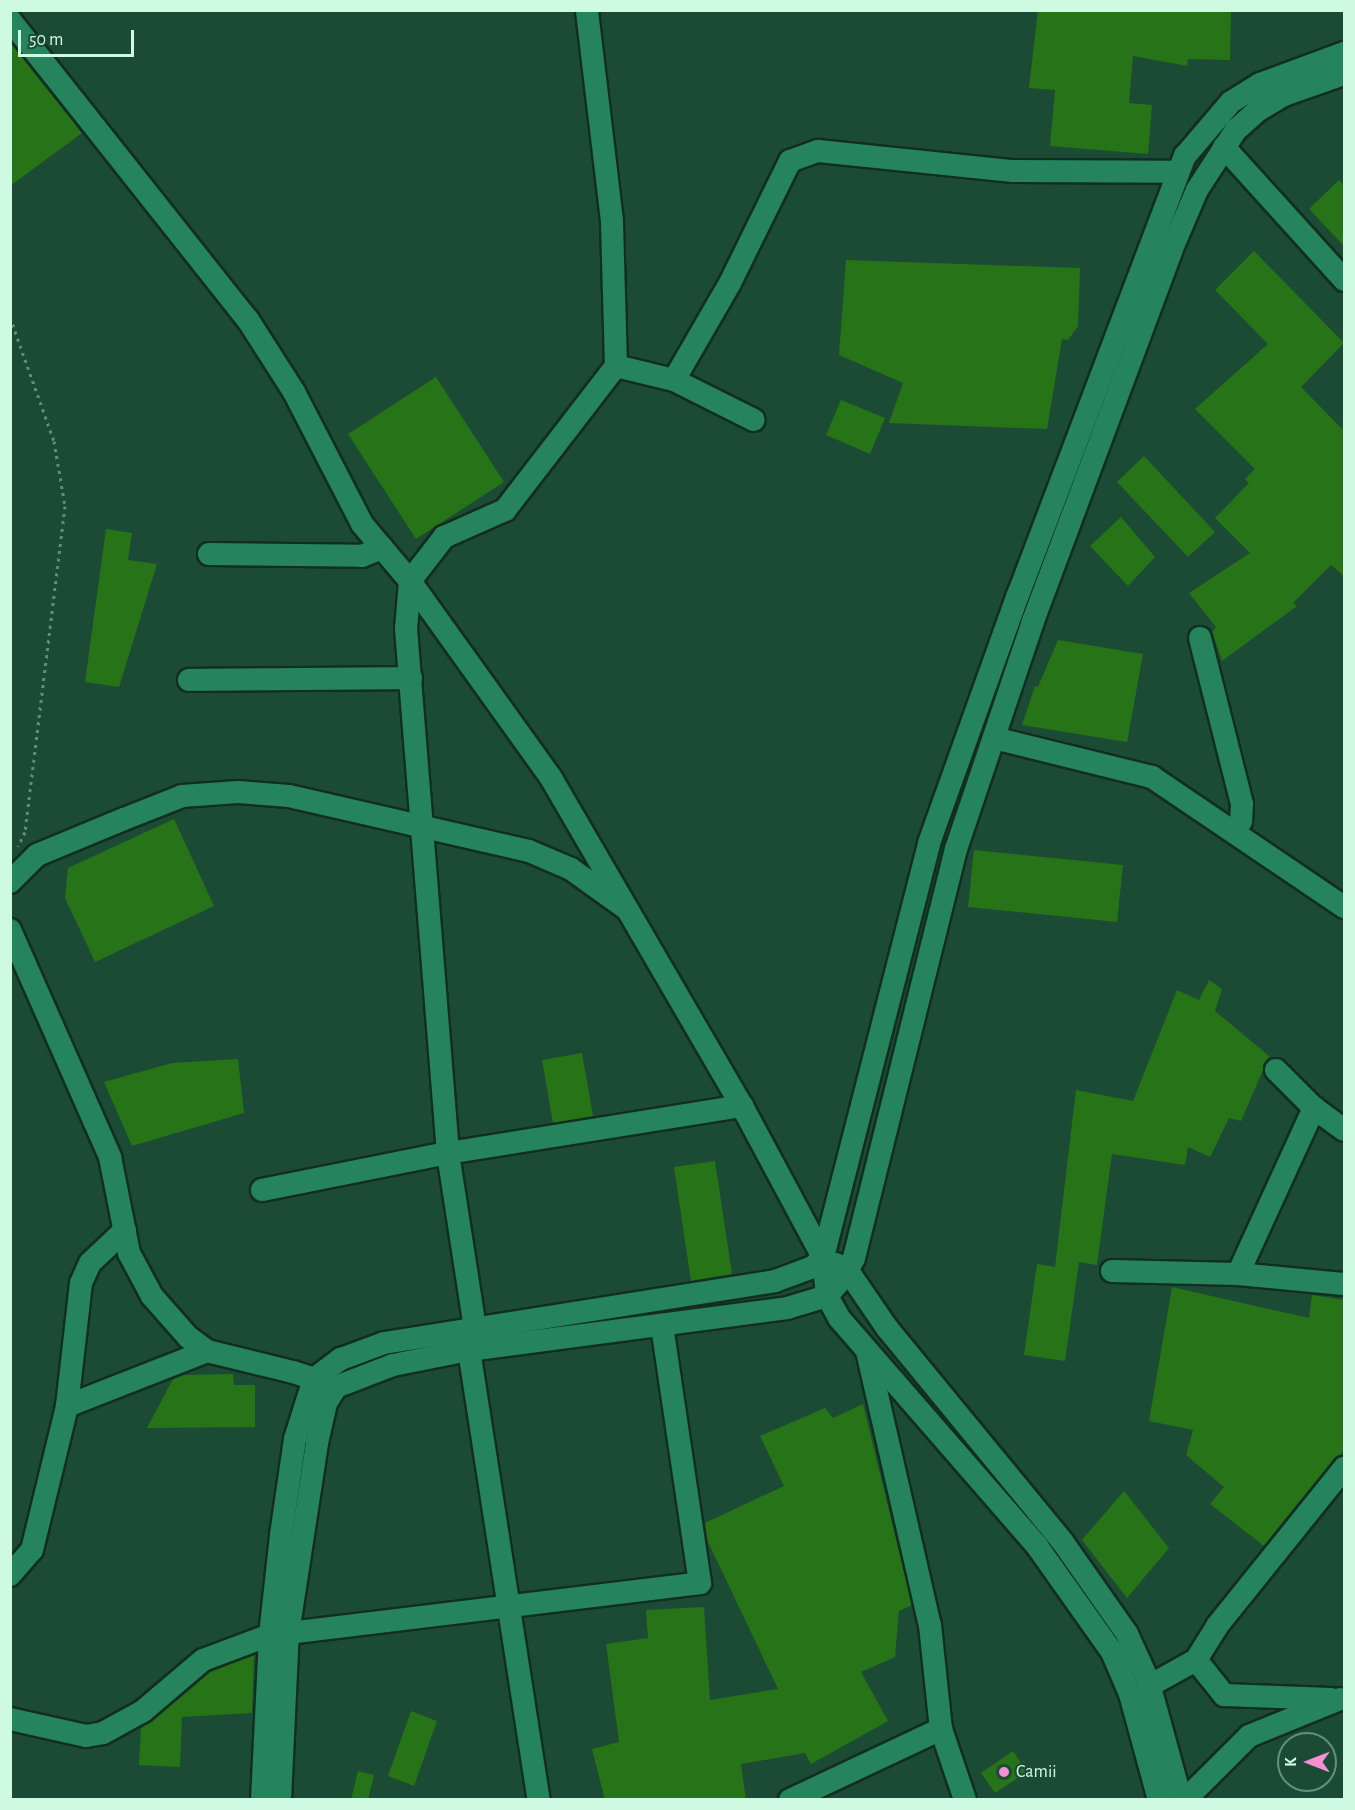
<!DOCTYPE html>
<style>
body{margin:0}
#map{position:relative;width:1355px;height:1810px;overflow:hidden;background:#1c4b35;font-family:"Alegreya Sans",sans-serif}
div>[style]{position:absolute}
[style*='--x']{left:calc(var(--x)*1px);top:calc(var(--y)*1px);width:calc(var(--w)*1px);rotate:calc(var(--a)*1deg)}
.building>*{inset:0;background:#277317}
.path>*{height:3px;margin-top:-1.5px;transform-origin:0;background:repeating-linear-gradient(90deg,#608d76 0 3px,transparent 0 7.5px)}
.roads{filter:drop-shadow(2px 0 #122e20) drop-shadow(-2px 0 #122e20) drop-shadow(0 2px #122e20) drop-shadow(0 -2px #122e20)}
.minor>*{height:22px;margin:-11px;padding:0 11px;transform-origin:11px;border-radius:11px;background:#25845b}
.dots>*{width:16px;height:16px;translate:-50% -50%;box-sizing:border-box;border:3px solid #1c4b35;border-radius:50%}
span{translate:-50% -50%;white-space:nowrap;text-align:center;line-height:1.15;-webkit-text-stroke:4.5px #1c4b35;paint-order:stroke}
.poi-label{font-size:18px;color:#cffae2}
.left{translate:0 -50%;text-align:left}
.frame{position:absolute;inset:0;border:12px solid #cffae2;pointer-events:none}
.north{position:absolute;left:1277px;top:1732px;width:60px;height:60px;box-sizing:border-box;background:#1c4b35;border:2px solid #64917a;border-radius:50%;rotate:270deg;font-size:16px;font-weight:700;line-height:24px;text-align:center;color:#cffae2}
.north::after{content:'';display:block;margin:auto;width:21px;height:27px;background:#f491d3;clip-path:polygon(50% 0,100% 100%,50% 72%,0 100%)}
.scale{position:absolute;left:18px;top:30px;width:116px;height:27px;box-sizing:border-box;border:3px solid #cffae2;border-top:0;padding-left:8px;font-size:18px;line-height:21px;white-space:nowrap;color:#cffae2;-webkit-text-stroke:4px #1c4b35;paint-order:stroke}
</style>
<div id="map">
<div class="building">
<div style="clip-path:polygon(1038px 10px,1231px 10px,1230px 60px,1188px 59px,1187px 66px,1133px 56px,1129px 103px,1152px 105px,1148px 154px,1050px 146px,1055px 90px,1029px 88px)"></div>
<div style="clip-path:polygon(10px 42px,82px 133px,10px 186px)"></div>
<div style="clip-path:polygon(1339px 180px,1344px 186px,1344px 246px,1309px 209px)"></div>
<div style="clip-path:polygon(1254px 251px,1344px 343px,1301px 387px,1344px 431px,1344px 576px,1331px 565px,1293px 603px,1297px 606px,1222px 661px,1212px 632px,1216px 627px,1189px 593px,1250px 553px,1215px 518px,1249px 483px,1245px 479px,1255px 469px,1195px 409px,1268px 344px,1215px 290px)"></div>
<div style="clip-path:polygon(846px 260px,1080px 268px,1078px 326px,1068px 340px,1062px 339px,1047px 429px,889px 423px,903px 383px,839px 355px)"></div>
<div style="clip-path:polygon(436px 377px,504px 482px,416px 539px,348px 434px)"></div>
<div style="clip-path:polygon(841px 400px,885px 418px,870px 454px,826px 435px)"></div>
<div style="clip-path:polygon(1144px 456px,1215px 532px,1188px 557px,1117px 482px)"></div>
<div style="clip-path:polygon(1121px 517px,1155px 557px,1128px 586px,1090px 546px)"></div>
<div style="clip-path:polygon(106px 529px,132px 533px,128px 560px,157px 564px,119px 687px,85px 682px)"></div>
<div style="clip-path:polygon(1058px 640px,1143px 654px,1127px 742px,1022px 725px,1035px 686px,1038px 687px)"></div>
<div style="clip-path:polygon(174px 819px,214px 906px,95px 962px,65px 898px,68px 868px)"></div>
<div style="clip-path:polygon(974px 850px,1123px 865px,1117px 922px,968px 907px)"></div>
<div style="clip-path:polygon(1209px 980px,1222px 989px,1215px 1011px,1269px 1056px,1241px 1121px,1229px 1118px,1210px 1157px,1188px 1147px,1185px 1165px,1112px 1154px,1097px 1265px,1079px 1262px,1065px 1361px,1024px 1355px,1037px 1264px,1055px 1267px,1076px 1090px,1133px 1101px,1177px 990px,1199px 1000px)"></div>
<div style="clip-path:polygon(582px 1053px,593px 1116px,553px 1123px,542px 1060px)"></div>
<div style="clip-path:polygon(238px 1059px,244px 1113px,132px 1146px,104px 1082px,172px 1063px)"></div>
<div style="clip-path:polygon(715px 1161px,732px 1274px,691px 1281px,674px 1167px)"></div>
<div style="clip-path:polygon(1172px 1287px,1309px 1318px,1312px 1295px,1344px 1300px,1344px 1450px,1264px 1546px,1210px 1504px,1224px 1487px,1186px 1455px,1193px 1430px,1149px 1421px)"></div>
<div style="clip-path:polygon(233px 1374px,234px 1385px,255px 1385px,255px 1427px,147px 1428px,173px 1379px,184px 1375px)"></div>
<div style="clip-path:polygon(863px 1404px,912px 1605px,899px 1611px,895px 1657px,861px 1672px,888px 1721px,811px 1764px,805px 1753px,741px 1764px,746px 1800px,605px 1800px,592px 1749px,619px 1742px,606px 1644px,648px 1638px,646px 1610px,704px 1607px,710px 1700px,778px 1689px,708px 1542px,705px 1523px,784px 1486px,760px 1436px,825px 1408px,833px 1418px)"></div>
<div style="clip-path:polygon(1124px 1491px,1169px 1548px,1127px 1598px,1082px 1540px)"></div>
<div style="clip-path:polygon(254px 1655px,252px 1713px,182px 1717px,180px 1767px,139px 1765px,141px 1728px,210px 1672px)"></div>
<div style="clip-path:polygon(411px 1711px,437px 1721px,414px 1786px,388px 1776px)"></div>
<div style="clip-path:polygon(1013px 1751px,1027px 1772px,995px 1793px,981px 1773px)"></div>
<div style="clip-path:polygon(358px 1771px,374px 1775px,368px 1800px,351px 1800px)"></div>
</div>
<div class="path">
<div style="--x:10;--y:317;--w:132;--a:70.5"></div>
<div style="--x:54;--y:441;--w:66;--a:80.4"></div>
<div style="--x:65;--y:506;--w:328;--a:97"></div>
<div style="--x:25;--y:832;--w:16;--a:117"></div>
</div>
<div class="roads">
<div class="minor">
<div style="--x:10;--y:20;--w:383;--a:51.6"></div>
<div style="--x:248;--y:320;--w:85;--a:57.4"></div>
<div style="--x:294;--y:392;--w:148;--a:62.7"></div>
<div style="--x:362;--y:524;--w:75;--a:49.9"></div>
<div style="--x:410;--y:581;--w:242;--a:54.4"></div>
<div style="--x:551;--y:778;--w:380;--a:59.8"></div>
<div style="--x:742;--y:1106;--w:171;--a:61.8"></div>
<div style="--x:823;--y:1257;--w:39;--a:84"></div>
<div style="--x:827;--y:1296;--w:25;--a:61"></div>
<div style="--x:839;--y:1318;--w:302;--a:49"></div>
<div style="--x:1037;--y:1546;--w:130;--a:54.7"></div>
<div style="--x:1112;--y:1652;--w:46;--a:66.8"></div>
<div style="--x:1130;--y:1694;--w:110;--a:74.7"></div>
<div style="--x:1224;--y:147;--w:179;--a:47.9"></div>
<div style="--x:616;--y:366;--w:60;--a:13.6"></div>
<div style="--x:674;--y:380;--w:112;--a:-60"></div>
<div style="--x:730;--y:283;--w:136;--a:-63.8"></div>
<div style="--x:790;--y:161;--w:30;--a:-20"></div>
<div style="--x:818;--y:151;--w:196;--a:5.9"></div>
<div style="--x:1013;--y:171;--w:165;--a:0.3"></div>
<div style="--x:674;--y:380;--w:89;--a:26.6"></div>
<div style="--x:209;--y:554;--w:153;--a:0.7"></div>
<div style="--x:362;--y:556;--w:22;--a:-22"></div>
<div style="--x:1200;--y:638;--w:171;--a:75.8"></div>
<div style="--x:1242;--y:804;--w:17;--a:93"></div>
<div style="--x:1241;--y:821;--w:13;--a:119"></div>
<div style="--x:189;--y:680;--w:222;--a:-0.5"></div>
<div style="--x:994;--y:738;--w:163;--a:13.9"></div>
<div style="--x:1152;--y:777;--w:232;--a:34.1"></div>
<div style="--x:10;--y:882;--w:38;--a:-45"></div>
<div style="--x:37;--y:855;--w:94;--a:-22.5"></div>
<div style="--x:124;--y:819;--w:62;--a:-21.6"></div>
<div style="--x:182;--y:796;--w:56;--a:-4.1"></div>
<div style="--x:238;--y:792;--w:51;--a:4.5"></div>
<div style="--x:289;--y:796;--w:246;--a:12.9"></div>
<div style="--x:529;--y:851;--w:46;--a:23.2"></div>
<div style="--x:571;--y:869;--w:65;--a:35.6"></div>
<div style="--x:10;--y:930;--w:248;--a:66.2"></div>
<div style="--x:110;--y:1157;--w:98;--a:78.8"></div>
<div style="--x:129;--y:1253;--w:49;--a:61.9"></div>
<div style="--x:152;--y:1296;--w:55;--a:48.7"></div>
<div style="--x:188;--y:1337;--w:24;--a:36"></div>
<div style="--x:207;--y:1351;--w:89;--a:13.7"></div>
<div style="--x:293;--y:1372;--w:22;--a:18"></div>
<div style="--x:314;--y:1379;--w:16;--a:43"></div>
<div style="--x:1276;--y:1070;--w:54;--a:45"></div>
<div style="--x:1314;--y:1108;--w:37;--a:36"></div>
<div style="--x:262;--y:1190;--w:190;--a:-11.3"></div>
<div style="--x:448;--y:1153;--w:298;--a:-9.1"></div>
<div style="--x:836;--y:1264;--w:14;--a:30"></div>
<div style="--x:848;--y:1271;--w:69;--a:55.6"></div>
<div style="--x:887;--y:1328;--w:276;--a:50.6"></div>
<div style="--x:1062;--y:1541;--w:113;--a:55"></div>
<div style="--x:1127;--y:1634;--w:51;--a:65.5"></div>
<div style="--x:1148;--y:1680;--w:124;--a:74.6"></div>
<div style="--x:1112;--y:1271;--w:126;--a:1.4"></div>
<div style="--x:1238;--y:1274;--w:106;--a:5.4"></div>
<div style="--x:1238;--y:1274;--w:183;--a:-65.4"></div>
<div style="--x:475;--y:1328;--w:177;--a:-98.8"></div>
<div style="--x:448;--y:1153;--w:526;--a:-94.58"></div>
<div style="--x:406;--y:629;--w:48;--a:-85.2"></div>
<div style="--x:410;--y:581;--w:56;--a:-52.3"></div>
<div style="--x:444;--y:537;--w:67;--a:-23.9"></div>
<div style="--x:505;--y:510;--w:182;--a:-52.4"></div>
<div style="--x:616;--y:366;--w:145;--a:-91.6"></div>
<div style="--x:612;--y:221;--w:212;--a:-96.8"></div>
<div style="--x:469;--y:1350;--w:455;--a:81.2"></div>
<div style="--x:867;--y:1351;--w:281;--a:77.1"></div>
<div style="--x:930;--y:1625;--w:105;--a:84"></div>
<div style="--x:941;--y:1729;--w:75;--a:71.3"></div>
<div style="--x:67;--y:1406;--w:124;--a:-83.5"></div>
<div style="--x:81;--y:1283;--w:22;--a:-66"></div>
<div style="--x:90;--y:1263;--w:48;--a:-43.3"></div>
<div style="--x:10;--y:1575;--w:33;--a:-49"></div>
<div style="--x:32;--y:1550;--w:148;--a:-76.3"></div>
<div style="--x:67;--y:1406;--w:150;--a:-21.4"></div>
<div style="--x:288;--y:1633;--w:415;--a:-6.9"></div>
<div style="--x:700;--y:1583;--w:261;--a:-98.4"></div>
<div style="--x:1196;--y:1660;--w:45;--a:51.3"></div>
<div style="--x:1224;--y:1695;--w:107;--a:2.1"></div>
<div style="--x:1149;--y:1686;--w:54;--a:-29"></div>
<div style="--x:1196;--y:1660;--w:40;--a:-58"></div>
<div style="--x:1217;--y:1626;--w:203;--a:-51.2"></div>
<div style="--x:10;--y:1719;--w:78;--a:12.6"></div>
<div style="--x:86;--y:1736;--w:17;--a:-10"></div>
<div style="--x:103;--y:1733;--w:46;--a:-28.8"></div>
<div style="--x:143;--y:1711;--w:79;--a:-40.4"></div>
<div style="--x:203;--y:1660;--w:72;--a:-20.5"></div>
<div style="--x:262;--y:1800;--w:165;--a:-87.2"></div>
<div style="--x:270;--y:1635;--w:101;--a:-83.7"></div>
<div style="--x:281;--y:1535;--w:97;--a:-81.7"></div>
<div style="--x:295;--y:1439;--w:63;--a:-72.4"></div>
<div style="--x:314;--y:1379;--w:34;--a:-37"></div>
<div style="--x:341;--y:1359;--w:46;--a:-20.4"></div>
<div style="--x:384;--y:1343;--w:396;--a:-9"></div>
<div style="--x:775;--y:1281;--w:40;--a:-20.2"></div>
<div style="--x:813;--y:1267;--w:14;--a:-45"></div>
<div style="--x:823;--y:1257;--w:427;--a:-75.6"></div>
<div style="--x:929;--y:843;--w:263;--a:-70.3"></div>
<div style="--x:1018;--y:595;--w:470;--a:-69.2"></div>
<div style="--x:1185;--y:156;--w:71;--a:-49.6"></div>
<div style="--x:1231;--y:102;--w:34;--a:-32"></div>
<div style="--x:1260;--y:84;--w:90;--a:-20.3"></div>
<div style="--x:280;--y:1800;--w:167;--a:-87.3"></div>
<div style="--x:288;--y:1633;--w:192;--a:-81.3"></div>
<div style="--x:317;--y:1443;--w:41;--a:-77.3"></div>
<div style="--x:326;--y:1403;--w:19;--a:-58"></div>
<div style="--x:336;--y:1387;--w:61;--a:-21.1"></div>
<div style="--x:393;--y:1365;--w:77;--a:-11.2"></div>
<div style="--x:469;--y:1350;--w:321;--a:-7.5"></div>
<div style="--x:787;--y:1308;--w:42;--a:-16.7"></div>
<div style="--x:827;--y:1296;--w:28;--a:-49"></div>
<div style="--x:845;--y:1275;--w:19;--a:-62"></div>
<div style="--x:854;--y:1258;--w:422;--a:-76"></div>
<div style="--x:956;--y:849;--w:241;--a:-71.3"></div>
<div style="--x:1033;--y:621;--w:395;--a:-69.5"></div>
<div style="--x:1171;--y:251;--w:66;--a:-66.9"></div>
<div style="--x:1197;--y:190;--w:72;--a:-57"></div>
<div style="--x:1236;--y:130;--w:28;--a:-42"></div>
<div style="--x:1257;--y:111;--w:31;--a:-31"></div>
<div style="--x:1284;--y:95;--w:64;--a:-19.3"></div>
<div style="--x:790;--y:1800;--w:167;--a:-25.2"></div>
<div style="--x:1185;--y:1800;--w:91;--a:-45"></div>
<div style="--x:1249;--y:1736;--w:98;--a:-22.1"></div>
</div>
</div>
<div class="dots">
<div style="left:1004px;top:1772px;background:#f491d3"></div>
</div>
<div class="poi-label">
<span class="left" style="left:1016px;top:1772px">Camii</span>
</div>
<div class="frame"></div>
<div class="north">K</div>
<div class="scale">50 m</div>
</div>
